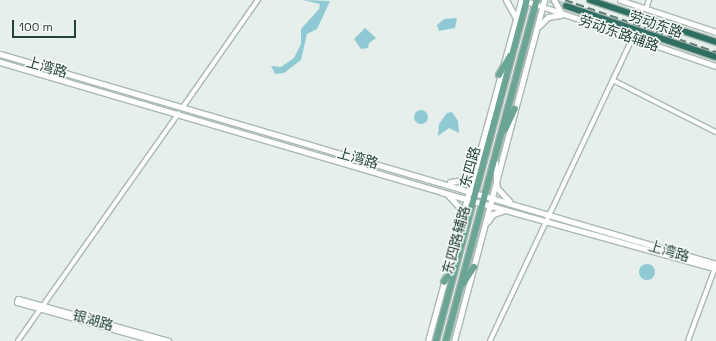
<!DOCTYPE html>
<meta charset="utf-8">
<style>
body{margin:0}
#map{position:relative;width:716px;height:341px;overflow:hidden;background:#e6efeb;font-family:"Space Grotesk","Noto Sans SC",sans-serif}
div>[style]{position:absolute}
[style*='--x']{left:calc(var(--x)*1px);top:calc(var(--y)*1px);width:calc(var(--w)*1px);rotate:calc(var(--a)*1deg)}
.water>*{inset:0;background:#8ec9d4}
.round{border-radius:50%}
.highway-tunnel>*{height:6px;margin-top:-3px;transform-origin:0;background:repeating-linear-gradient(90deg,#bfccc8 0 6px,transparent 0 9px)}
.roads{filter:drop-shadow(1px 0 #a8b8b2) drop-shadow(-1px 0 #a8b8b2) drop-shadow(0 1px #a8b8b2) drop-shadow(0 -1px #a8b8b2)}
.street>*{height:3.5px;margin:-1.75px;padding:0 1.75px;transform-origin:1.75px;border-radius:1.75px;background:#fff}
.secondary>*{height:5px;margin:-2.5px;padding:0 2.5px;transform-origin:2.5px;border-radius:2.5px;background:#fff}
.primary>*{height:5.5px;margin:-2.75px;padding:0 2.75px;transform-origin:2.75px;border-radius:2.75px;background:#6aa596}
.highway>*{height:6px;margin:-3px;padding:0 3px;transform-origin:3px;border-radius:3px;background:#2f6f62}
.rail>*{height:1.5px;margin-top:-0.75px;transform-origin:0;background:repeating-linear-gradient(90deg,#5f7d75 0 8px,transparent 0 12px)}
span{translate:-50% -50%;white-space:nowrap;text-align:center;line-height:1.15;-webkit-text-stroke:3px #f7fbf9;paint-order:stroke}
.street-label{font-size:14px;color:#24423a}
.scale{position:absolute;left:12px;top:20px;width:64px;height:18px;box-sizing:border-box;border:2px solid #24423a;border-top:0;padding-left:5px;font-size:12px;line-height:14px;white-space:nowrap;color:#24423a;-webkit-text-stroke:3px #f7fbf9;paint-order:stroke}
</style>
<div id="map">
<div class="water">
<div style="clip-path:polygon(303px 0,330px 1px,317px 29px,307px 34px,301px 60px,284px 73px,275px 74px,271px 66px,281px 67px,294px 58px,301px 44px,301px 29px,319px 9px,320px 4px)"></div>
<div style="clip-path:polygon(457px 18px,455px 28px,439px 31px,437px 25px,444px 19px)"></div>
<div style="clip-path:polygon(365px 28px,376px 38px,369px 43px,368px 48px,361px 49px,354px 39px)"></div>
<div class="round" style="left:414px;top:110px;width:14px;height:14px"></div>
<div style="clip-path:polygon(452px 112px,458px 121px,459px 133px,449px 128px,438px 136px,439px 124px,447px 113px)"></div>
<div class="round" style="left:639px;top:264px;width:16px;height:16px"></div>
</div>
<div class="highway-tunnel">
<div style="--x:549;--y:0;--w:18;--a:19"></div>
</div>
<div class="roads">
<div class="street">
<div style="--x:646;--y:9;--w:9;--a:-72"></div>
<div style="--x:613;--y:80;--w:115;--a:26.8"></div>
<div style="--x:183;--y:107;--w:131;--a:-55"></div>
<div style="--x:18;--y:341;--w:278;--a:-54.8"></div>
<div style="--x:490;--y:341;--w:336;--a:-64.8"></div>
<div style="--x:688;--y:341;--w:78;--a:-69.7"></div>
</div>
<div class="secondary">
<div style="--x:506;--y:0;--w:21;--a:61"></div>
<div style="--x:523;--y:0;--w:204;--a:18.9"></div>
<div style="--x:554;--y:0;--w:15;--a:62"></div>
<div style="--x:620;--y:0;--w:101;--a:18.4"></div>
<div style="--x:539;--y:26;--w:13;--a:-45"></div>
<div style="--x:548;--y:17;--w:13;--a:-9"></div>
<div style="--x:0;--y:54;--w:746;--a:16.35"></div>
<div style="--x:0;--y:62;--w:460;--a:16.4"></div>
<div style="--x:441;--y:192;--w:286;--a:15.6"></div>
<div style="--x:495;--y:162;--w:26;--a:86"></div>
<div style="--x:497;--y:188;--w:18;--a:47"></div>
<div style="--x:450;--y:182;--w:13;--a:-9"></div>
<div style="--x:463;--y:180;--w:12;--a:-42"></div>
<div style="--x:448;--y:195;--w:16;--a:47"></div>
<div style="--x:459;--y:207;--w:27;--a:80"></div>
<div style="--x:487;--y:222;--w:10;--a:-53"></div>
<div style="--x:493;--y:214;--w:13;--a:-18"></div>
<div style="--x:156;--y:341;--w:144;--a:-164.3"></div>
<div style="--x:17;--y:302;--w:3;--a:-72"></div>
<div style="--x:18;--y:299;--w:156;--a:15.6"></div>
<div style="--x:428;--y:341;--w:353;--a:-74.7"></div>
<div style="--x:454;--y:341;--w:353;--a:-75.2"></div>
</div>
<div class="primary">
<div style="--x:499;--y:75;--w:22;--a:-60"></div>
<div style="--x:505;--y:130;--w:23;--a:-65"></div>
<div style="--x:444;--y:282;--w:17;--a:-59"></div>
<div style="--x:463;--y:284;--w:20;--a:-57"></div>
<div style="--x:436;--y:341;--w:353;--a:-75.1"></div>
<div style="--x:446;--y:341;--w:353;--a:-75.1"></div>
</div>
<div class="highway">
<div style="--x:590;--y:0;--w:133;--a:18.4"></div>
<div style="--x:566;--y:6;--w:158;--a:18.8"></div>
</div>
</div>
<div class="rail">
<div style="--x:565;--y:0;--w:160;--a:19"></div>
</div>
<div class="street-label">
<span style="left:656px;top:24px;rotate:19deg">劳动东路</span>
<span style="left:619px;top:33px;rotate:19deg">劳动东路辅路</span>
<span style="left:47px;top:67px;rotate:16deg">上湾路</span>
<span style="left:358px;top:158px;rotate:16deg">上湾路</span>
<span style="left:470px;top:167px;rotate:-75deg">东四路</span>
<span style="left:456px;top:240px;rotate:-75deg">东四路辅路</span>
<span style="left:669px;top:251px;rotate:16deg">上湾路</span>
<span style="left:93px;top:320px;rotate:16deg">银湖路</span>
</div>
<div class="scale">100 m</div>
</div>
